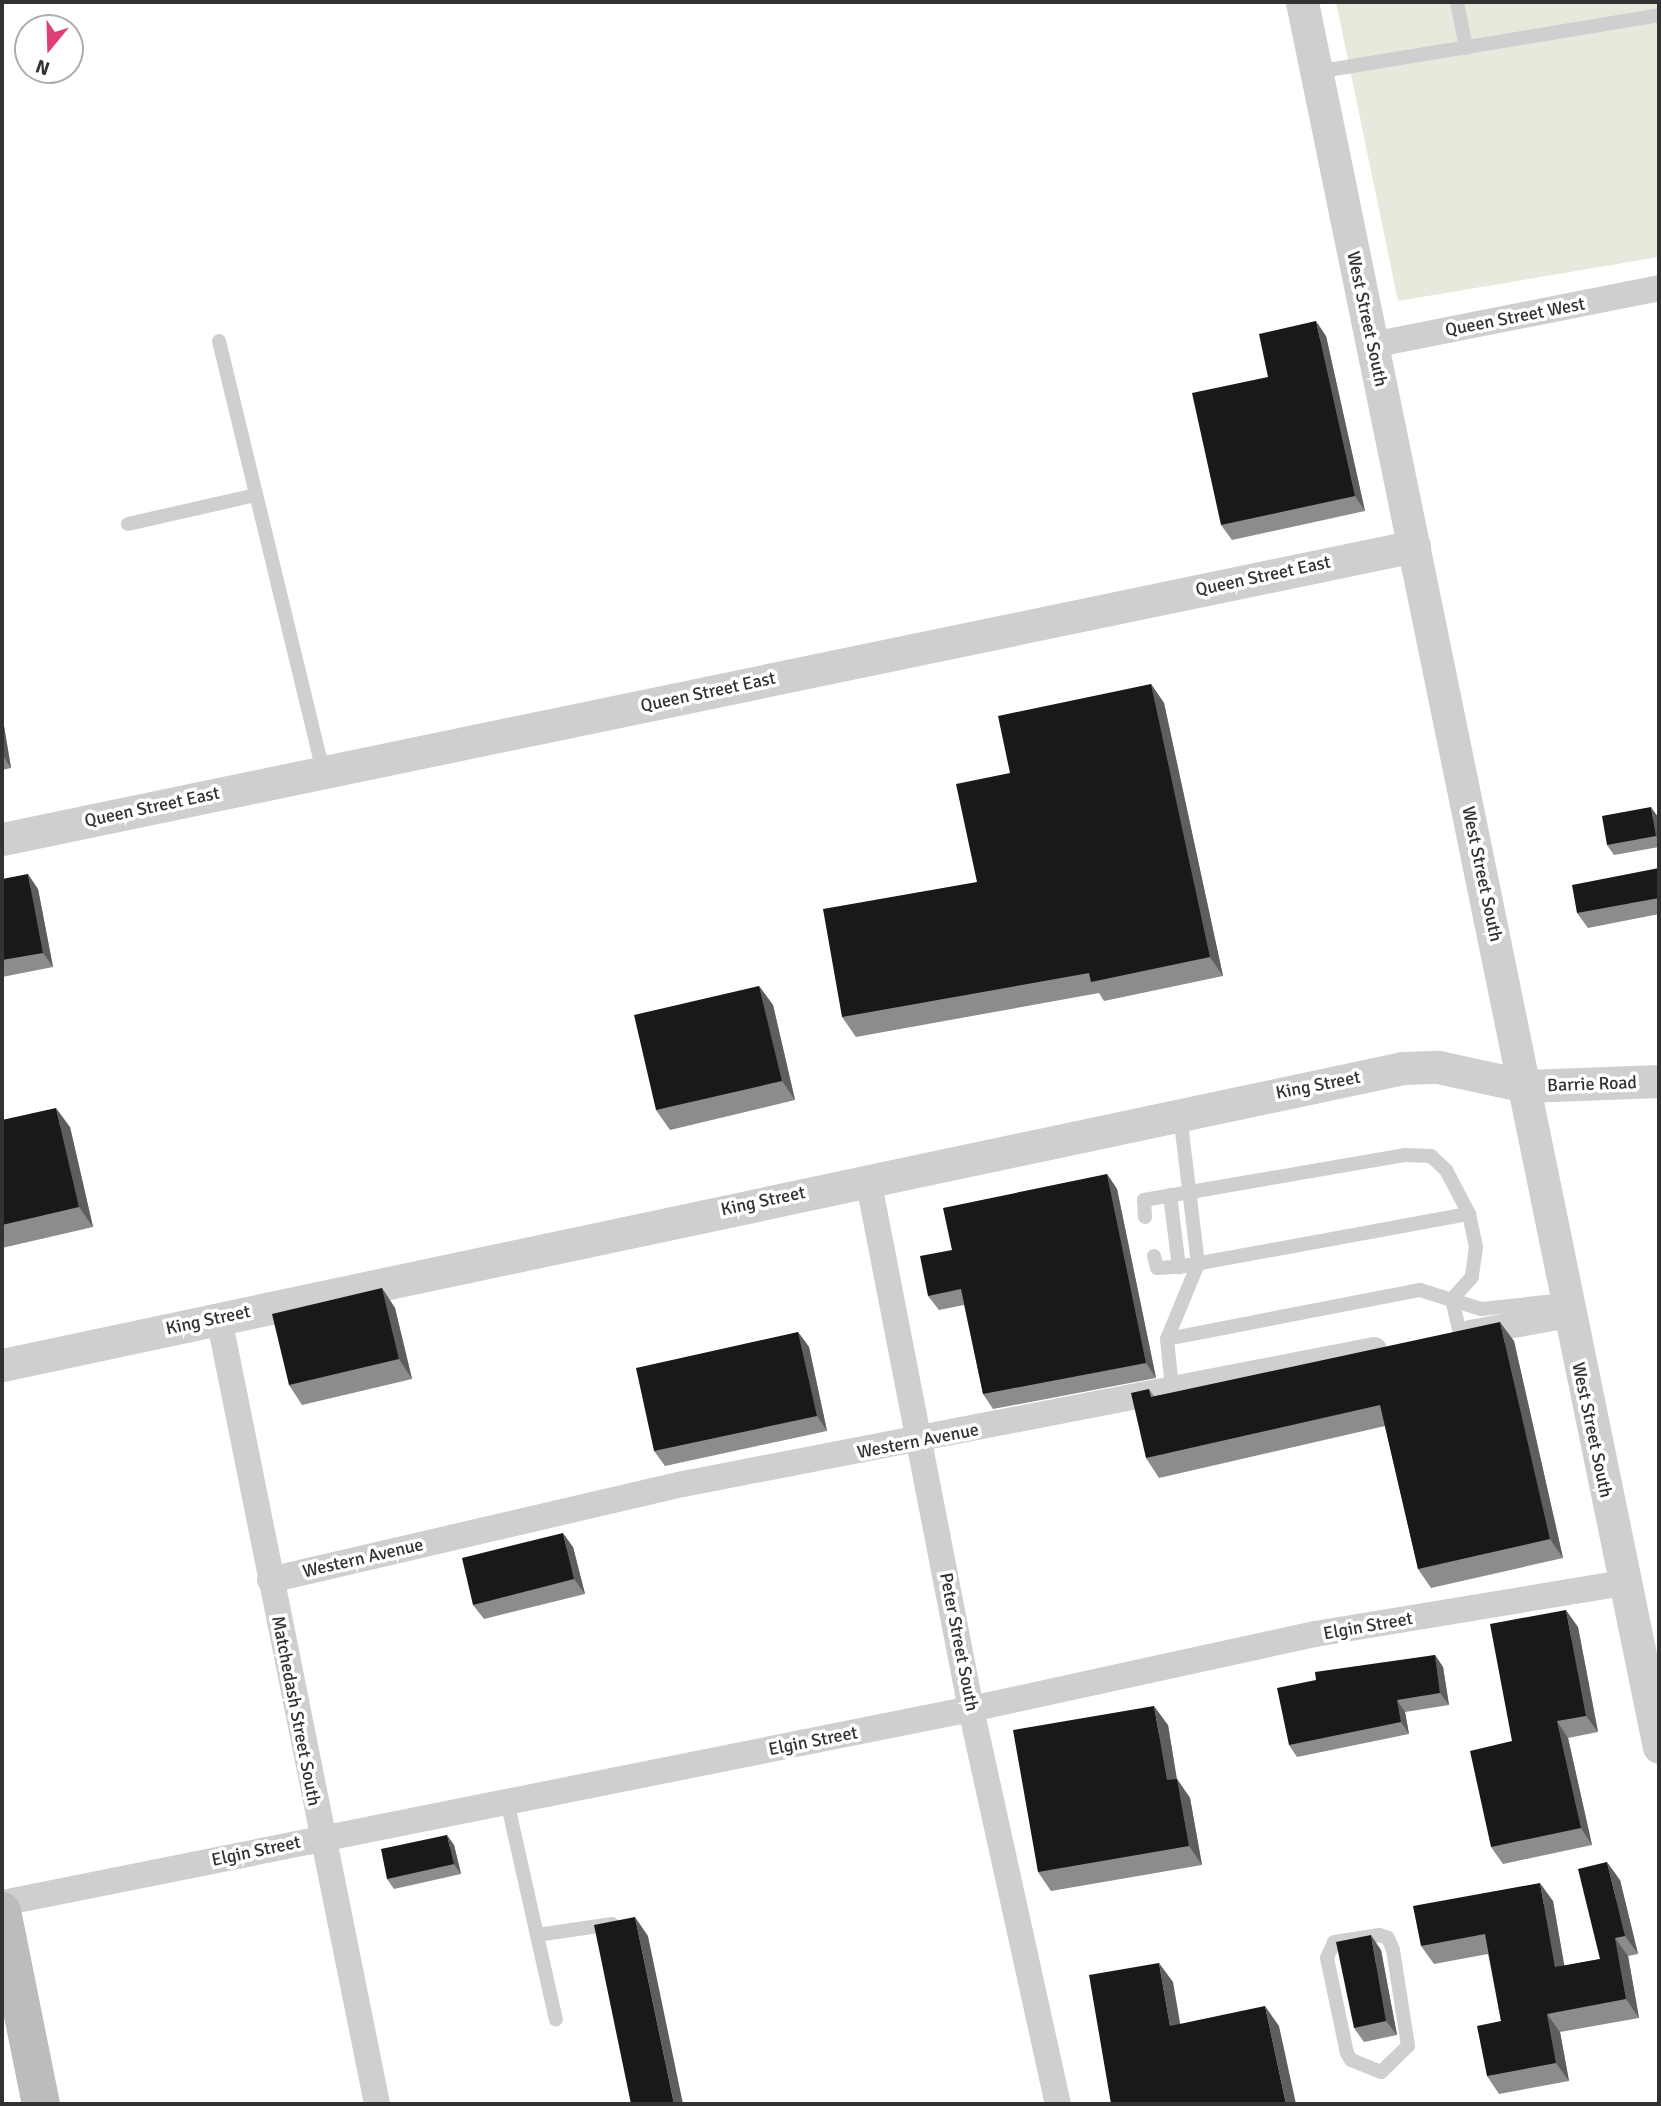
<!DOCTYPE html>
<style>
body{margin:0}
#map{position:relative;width:1661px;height:2106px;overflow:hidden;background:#fff;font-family:Signika,sans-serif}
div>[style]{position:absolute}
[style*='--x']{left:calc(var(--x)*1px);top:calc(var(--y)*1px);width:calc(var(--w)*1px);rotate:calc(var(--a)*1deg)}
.green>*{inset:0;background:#e6e9dc}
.service>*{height:14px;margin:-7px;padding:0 7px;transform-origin:7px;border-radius:7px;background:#cfcfcf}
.minor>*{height:26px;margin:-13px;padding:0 13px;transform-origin:13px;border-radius:13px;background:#cfcfcf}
.tertiary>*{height:33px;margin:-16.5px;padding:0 16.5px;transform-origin:16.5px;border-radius:16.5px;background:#cfcfcf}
.secondary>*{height:38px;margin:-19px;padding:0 19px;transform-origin:19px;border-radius:19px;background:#bcbcbc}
.wall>*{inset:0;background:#8c8c8c}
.shaded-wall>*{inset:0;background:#5e5e5e}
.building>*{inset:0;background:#191919}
span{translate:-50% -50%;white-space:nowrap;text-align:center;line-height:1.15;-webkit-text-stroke:7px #fff;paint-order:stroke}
.street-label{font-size:18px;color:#323232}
.frame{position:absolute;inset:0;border:4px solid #323232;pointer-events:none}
.north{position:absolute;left:14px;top:14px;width:70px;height:70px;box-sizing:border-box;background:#fff;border:2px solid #adadad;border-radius:50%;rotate:199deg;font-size:19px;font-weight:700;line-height:28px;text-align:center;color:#323232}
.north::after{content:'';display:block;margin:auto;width:24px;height:32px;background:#df3f76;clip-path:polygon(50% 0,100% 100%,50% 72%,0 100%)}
</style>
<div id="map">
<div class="green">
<div style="clip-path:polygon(1336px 2px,1659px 2px,1659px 257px,1398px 301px)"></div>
</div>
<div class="service">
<div style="--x:1457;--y:2;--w:47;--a:78.9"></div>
<div style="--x:1316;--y:72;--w:348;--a:-9.4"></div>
<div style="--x:219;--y:341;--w:443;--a:76.4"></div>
<div style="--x:128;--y:524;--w:131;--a:-12.8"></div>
<div style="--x:1180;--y:1115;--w:150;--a:83.1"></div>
<div style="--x:1198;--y:1264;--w:81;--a:112.5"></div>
<div style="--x:1167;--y:1339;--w:258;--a:-11"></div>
<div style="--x:1420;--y:1290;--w:64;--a:17.3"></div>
<div style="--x:1481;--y:1309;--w:84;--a:-6.1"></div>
<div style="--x:1170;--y:1195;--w:73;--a:82.9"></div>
<div style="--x:1145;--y:1217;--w:17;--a:-93"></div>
<div style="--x:1144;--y:1200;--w:264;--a:-9.8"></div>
<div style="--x:1404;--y:1155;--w:27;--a:2"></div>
<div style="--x:1431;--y:1156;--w:21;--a:43"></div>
<div style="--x:1446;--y:1170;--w:50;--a:62.4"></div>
<div style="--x:1469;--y:1214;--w:34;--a:78"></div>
<div style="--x:1476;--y:1247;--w:30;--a:98"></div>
<div style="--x:1472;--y:1277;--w:30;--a:132"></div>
<div style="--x:1154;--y:1256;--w:12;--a:76"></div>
<div style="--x:1157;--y:1268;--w:22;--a:-3"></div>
<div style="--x:1179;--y:1267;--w:295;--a:-10.4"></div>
<div style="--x:1452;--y:1299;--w:36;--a:77"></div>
<div style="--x:1167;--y:1339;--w:49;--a:84.2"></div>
<div style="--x:507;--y:1801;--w:224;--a:77.4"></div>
<div style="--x:537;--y:1935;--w:76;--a:-8.3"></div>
<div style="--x:1379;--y:1935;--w:9;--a:18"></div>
<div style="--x:1388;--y:1938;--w:13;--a:67"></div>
<div style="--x:1393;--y:1950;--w:97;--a:81.1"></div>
<div style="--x:1408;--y:2046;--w:37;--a:136"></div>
<div style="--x:1381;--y:2072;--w:32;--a:-158"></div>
<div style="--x:1351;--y:2060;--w:8;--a:-120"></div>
<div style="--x:1347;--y:2053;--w:97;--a:-101.9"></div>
<div style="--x:1327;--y:1958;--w:17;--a:-66"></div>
<div style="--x:1334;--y:1942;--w:46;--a:-8.8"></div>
</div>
<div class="minor">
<div style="--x:1372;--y:345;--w:293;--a:-11.2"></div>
<div style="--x:868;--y:1179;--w:540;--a:79"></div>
<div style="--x:971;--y:1709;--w:404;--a:77.6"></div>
<div style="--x:219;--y:1318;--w:802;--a:78.63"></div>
<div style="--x:1470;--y:1333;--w:100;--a:-10.4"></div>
<div style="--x:270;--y:1580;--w:424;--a:-13.1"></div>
<div style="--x:683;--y:1484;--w:704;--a:-10.97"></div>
<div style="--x:2;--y:1903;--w:988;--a:-11.32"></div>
<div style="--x:971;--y:1709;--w:352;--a:-12.3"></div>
<div style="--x:1315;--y:1634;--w:313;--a:-9.4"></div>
</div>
<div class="tertiary">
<div style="--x:1302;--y:2;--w:1781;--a:78.44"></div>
<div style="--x:2;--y:839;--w:1442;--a:-11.72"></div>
<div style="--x:2;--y:1365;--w:1432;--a:-11.97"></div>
<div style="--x:1403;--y:1068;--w:35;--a:-2"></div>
<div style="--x:1438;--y:1067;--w:90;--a:12.2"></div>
<div style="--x:1526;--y:1086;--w:133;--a:-2.2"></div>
</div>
<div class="secondary">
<div style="--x:2;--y:1911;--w:197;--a:78.6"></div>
</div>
<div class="wall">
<div style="clip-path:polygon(1326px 336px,1365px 511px,1232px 540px,1221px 525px,1268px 377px)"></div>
<div style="clip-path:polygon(1151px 684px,1164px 703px,1223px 976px,1104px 1001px,1099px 993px,856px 1037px,842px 1017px,977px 882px,1010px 773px)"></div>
<div style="clip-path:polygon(2px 714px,11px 768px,2px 770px)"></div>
<div style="clip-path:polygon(1658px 817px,1659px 826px,1659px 847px,1614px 855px,1607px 845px)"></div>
<div style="clip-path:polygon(1659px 868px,1659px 914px,1588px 928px,1577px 913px)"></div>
<div style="clip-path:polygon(2px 879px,38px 889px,53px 967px,2px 977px)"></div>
<div style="clip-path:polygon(759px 986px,773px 1005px,795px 1100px,670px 1130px,656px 1110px)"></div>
<div style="clip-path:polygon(2px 1120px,70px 1127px,93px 1227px,2px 1248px)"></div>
<div style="clip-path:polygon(1107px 1174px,1117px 1189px,1156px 1378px,993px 1409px,983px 1394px,964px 1305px,939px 1310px,928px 1296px)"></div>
<div style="clip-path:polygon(382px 1288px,395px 1308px,412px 1379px,302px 1405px,289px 1385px)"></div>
<div style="clip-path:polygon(798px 1332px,809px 1347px,827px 1431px,665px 1466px,654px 1451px)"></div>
<div style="clip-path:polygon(1514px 1341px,1563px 1558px,1431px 1588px,1418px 1569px,1385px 1426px,1159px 1478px,1146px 1458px,1149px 1389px,1154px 1396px)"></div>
<div style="clip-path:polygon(573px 1547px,585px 1594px,484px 1619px,473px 1605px)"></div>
<div style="clip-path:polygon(1578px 1627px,1598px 1732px,1568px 1738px,1592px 1845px,1503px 1864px,1491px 1847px,1512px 1741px)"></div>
<div style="clip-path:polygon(1435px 1655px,1443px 1667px,1449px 1705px,1405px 1712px,1409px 1734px,1297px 1757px,1289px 1745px,1316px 1680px)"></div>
<div style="clip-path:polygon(1168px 1725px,1177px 1779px,1190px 1798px,1202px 1865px,1051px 1891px,1038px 1872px)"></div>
<div style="clip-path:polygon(454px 1845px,461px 1874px,394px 1889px,387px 1879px)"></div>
<div style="clip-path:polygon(1620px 1880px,1638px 1954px,1628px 1956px,1639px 2018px,1560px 2032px,1569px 2081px,1499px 2094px,1487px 2076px,1501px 2021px,1488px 1954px,1434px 1964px,1421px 1946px,1553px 1901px,1564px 1966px,1600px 1959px)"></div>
<div style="clip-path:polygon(1381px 1950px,1397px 2035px,1364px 2042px,1354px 2028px)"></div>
</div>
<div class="shaded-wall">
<div style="clip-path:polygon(1316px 321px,1326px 336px,1365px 511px,1355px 496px)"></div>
<div style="clip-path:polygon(1151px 684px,1164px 703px,1223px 976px,1210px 957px)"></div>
<div style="clip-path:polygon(2px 714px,11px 768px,2px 754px)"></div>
<div style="clip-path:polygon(1651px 807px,1658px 817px,1659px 826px,1659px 841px,1656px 836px)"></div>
<div style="clip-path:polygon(28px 874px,38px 889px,53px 967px,43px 953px)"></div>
<div style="clip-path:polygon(759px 986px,773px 1005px,795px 1100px,782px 1081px)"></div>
<div style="clip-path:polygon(56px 1108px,70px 1127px,93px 1227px,79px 1207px)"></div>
<div style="clip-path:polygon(1107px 1174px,1117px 1189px,1156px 1378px,1146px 1363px)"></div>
<div style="clip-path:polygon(382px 1288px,395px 1308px,412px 1379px,399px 1359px)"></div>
<div style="clip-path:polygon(1500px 1322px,1514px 1341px,1563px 1558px,1550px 1539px)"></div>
<div style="clip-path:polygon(798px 1332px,809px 1347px,827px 1431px,817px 1416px)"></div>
<div style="clip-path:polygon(563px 1533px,573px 1547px,585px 1594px,574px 1579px)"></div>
<div style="clip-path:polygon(1566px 1610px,1578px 1627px,1598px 1732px,1586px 1716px)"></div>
<div style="clip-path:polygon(1435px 1655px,1443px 1667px,1449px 1705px,1440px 1693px)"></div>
<div style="clip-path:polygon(1397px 1700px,1405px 1712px,1409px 1734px,1401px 1722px)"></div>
<div style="clip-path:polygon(1154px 1706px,1168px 1725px,1180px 1800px,1167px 1780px)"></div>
<div style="clip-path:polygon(1557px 1721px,1568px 1738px,1592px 1845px,1581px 1828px)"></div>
<div style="clip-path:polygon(1177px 1779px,1190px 1798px,1202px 1865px,1189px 1846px)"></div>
<div style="clip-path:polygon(447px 1835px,454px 1845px,461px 1874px,454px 1864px)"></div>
<div style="clip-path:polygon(1607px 1862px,1620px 1880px,1638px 1954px,1625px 1936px)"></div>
<div style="clip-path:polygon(1540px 1883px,1553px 1901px,1568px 1986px,1555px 1967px)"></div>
<div style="clip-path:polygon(635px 1917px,648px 1936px,683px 2104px,674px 2104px)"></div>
<div style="clip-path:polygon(1371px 1935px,1381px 1950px,1397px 2035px,1386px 2021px)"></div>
<div style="clip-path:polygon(1615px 1938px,1628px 1956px,1639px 2018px,1626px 1999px)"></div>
<div style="clip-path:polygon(1159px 1963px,1173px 1982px,1184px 2046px,1170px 2026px)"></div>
<div style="clip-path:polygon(1265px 2006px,1279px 2026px,1296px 2104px,1286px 2104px)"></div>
<div style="clip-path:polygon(1547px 2014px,1560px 2032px,1569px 2081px,1556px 2063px)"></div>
</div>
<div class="building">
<div style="clip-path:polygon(1316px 321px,1355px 496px,1221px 525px,1192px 393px,1268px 377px,1259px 334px)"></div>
<div style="clip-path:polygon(1151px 684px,1210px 957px,1091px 982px,1089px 973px,842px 1017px,823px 909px,977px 882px,956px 784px,1010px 773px,998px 716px)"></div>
<div style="clip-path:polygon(1651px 807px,1656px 836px,1607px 845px,1602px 816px)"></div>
<div style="clip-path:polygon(1659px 868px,1659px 898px,1577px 913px,1572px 885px)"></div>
<div style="clip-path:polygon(28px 874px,43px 953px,2px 960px,2px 879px)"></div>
<div style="clip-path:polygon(759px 986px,782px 1081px,656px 1110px,634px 1015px)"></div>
<div style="clip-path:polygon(56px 1108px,79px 1207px,2px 1225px,2px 1120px)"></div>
<div style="clip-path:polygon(1107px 1174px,1146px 1363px,983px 1394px,961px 1289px,928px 1296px,920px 1256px,952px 1250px,943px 1208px)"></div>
<div style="clip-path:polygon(382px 1288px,399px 1359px,289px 1385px,272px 1314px)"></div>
<div style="clip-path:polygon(1500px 1322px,1550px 1539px,1418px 1569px,1380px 1405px,1146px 1458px,1131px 1393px,1149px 1389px,1151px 1397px)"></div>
<div style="clip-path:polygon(798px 1332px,817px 1416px,654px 1451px,636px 1368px)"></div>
<div style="clip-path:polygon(563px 1533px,574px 1579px,473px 1605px,462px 1558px)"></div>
<div style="clip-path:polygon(1566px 1610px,1586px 1716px,1557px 1721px,1581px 1828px,1491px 1847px,1470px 1751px,1512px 1741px,1490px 1624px)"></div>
<div style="clip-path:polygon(1435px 1655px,1440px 1693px,1397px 1700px,1401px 1722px,1289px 1745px,1277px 1688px,1316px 1680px,1315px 1672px)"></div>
<div style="clip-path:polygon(1154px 1706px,1167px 1780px,1177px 1779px,1189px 1846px,1038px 1872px,1013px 1730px)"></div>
<div style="clip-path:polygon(447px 1835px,454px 1864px,387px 1879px,381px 1849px)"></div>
<div style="clip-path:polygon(1607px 1862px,1625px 1936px,1615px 1938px,1626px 1999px,1547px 2014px,1556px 2063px,1487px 2076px,1477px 2026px,1501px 2021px,1485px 1934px,1421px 1946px,1413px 1906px,1540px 1883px,1555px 1967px,1600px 1959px,1578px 1869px)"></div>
<div style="clip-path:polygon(635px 1917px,674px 2104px,631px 2104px,594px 1925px)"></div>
<div style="clip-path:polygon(1371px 1935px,1386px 2021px,1354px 2028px,1336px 1942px)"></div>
<div style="clip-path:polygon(1159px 1963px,1170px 2026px,1265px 2006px,1286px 2104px,1111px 2104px,1089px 1975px)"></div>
</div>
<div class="street-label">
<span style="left:1515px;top:317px;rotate:-11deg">Queen Street West</span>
<span style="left:1367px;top:319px;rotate:78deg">West Street South</span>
<span style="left:1263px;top:576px;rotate:-12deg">Queen Street East</span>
<span style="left:708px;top:692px;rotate:-12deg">Queen Street East</span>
<span style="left:152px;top:807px;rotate:-12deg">Queen Street East</span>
<span style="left:1482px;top:874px;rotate:78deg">West Street South</span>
<span style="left:1592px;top:1084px;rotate:-2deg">Barrie Road</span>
<span style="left:1318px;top:1085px;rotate:-11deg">King Street</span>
<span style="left:763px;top:1201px;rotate:-12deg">King Street</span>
<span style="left:208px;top:1320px;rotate:-12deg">King Street</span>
<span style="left:1592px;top:1430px;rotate:78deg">West Street South</span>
<span style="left:918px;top:1441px;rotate:-11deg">Western Avenue</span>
<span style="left:363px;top:1558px;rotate:-13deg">Western Avenue</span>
<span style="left:1368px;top:1626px;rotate:-10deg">Elgin Street</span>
<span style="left:959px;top:1642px;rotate:79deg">Peter Street South</span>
<span style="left:296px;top:1711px;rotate:79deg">Matchedash Street South</span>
<span style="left:813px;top:1741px;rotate:-11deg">Elgin Street</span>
<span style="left:256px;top:1851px;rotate:-12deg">Elgin Street</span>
</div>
<div class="frame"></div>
<div class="north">N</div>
</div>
